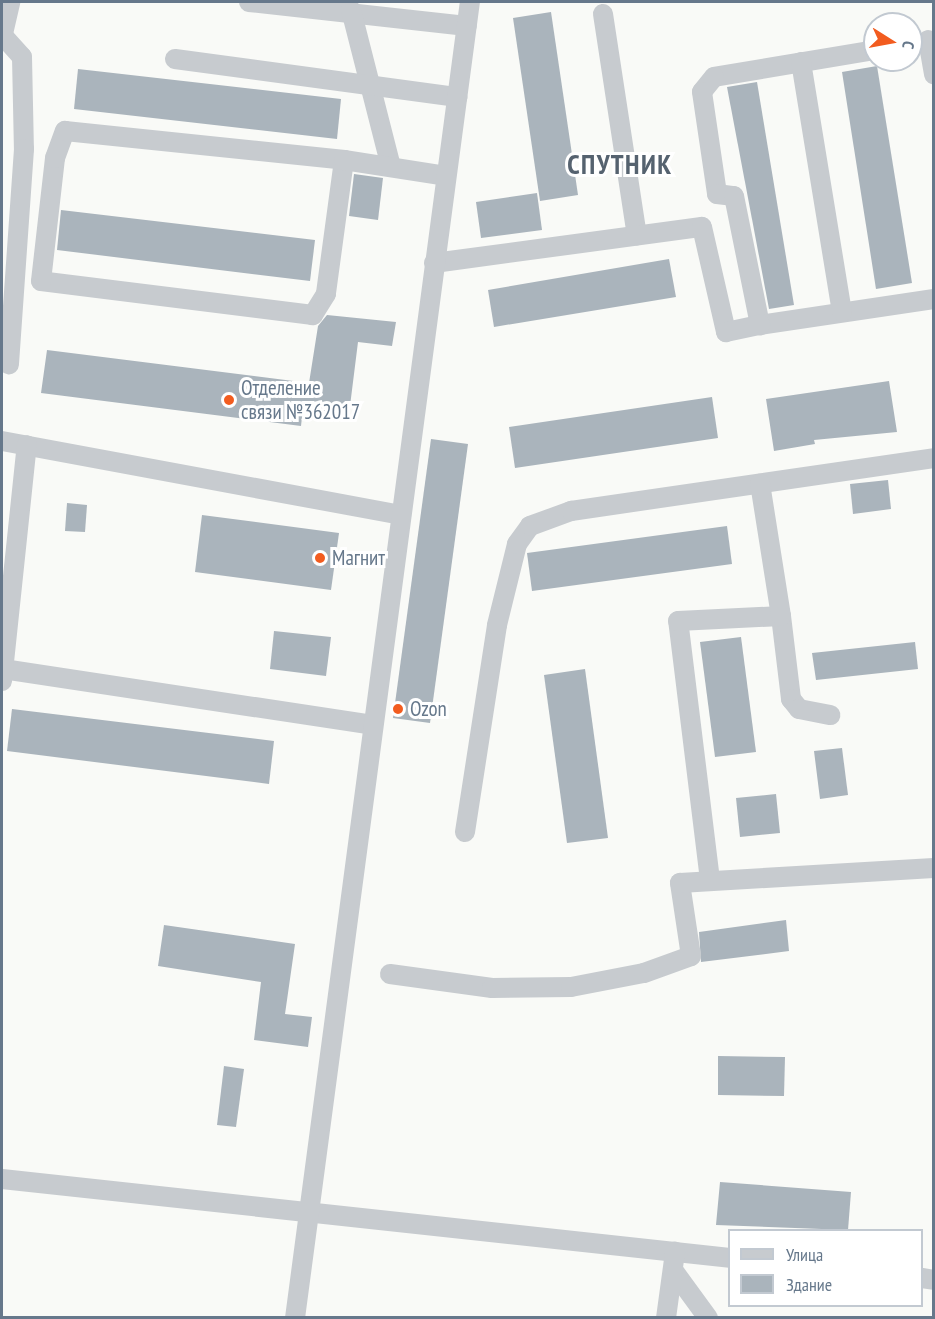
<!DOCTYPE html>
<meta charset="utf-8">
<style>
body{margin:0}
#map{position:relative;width:935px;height:1319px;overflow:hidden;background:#f9faf7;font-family:"PT Sans Narrow",sans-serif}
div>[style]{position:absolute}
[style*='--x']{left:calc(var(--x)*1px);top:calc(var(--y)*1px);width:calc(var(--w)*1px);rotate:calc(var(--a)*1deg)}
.building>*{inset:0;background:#aab4bc}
.minor>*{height:20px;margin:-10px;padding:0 10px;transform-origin:10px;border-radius:10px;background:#c7cbcf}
.dots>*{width:16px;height:16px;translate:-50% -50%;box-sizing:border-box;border:3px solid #fff;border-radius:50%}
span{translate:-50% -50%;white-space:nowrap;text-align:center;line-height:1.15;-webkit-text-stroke:6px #fff;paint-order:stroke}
.poi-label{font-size:21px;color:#66788b}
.left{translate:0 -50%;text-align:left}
.district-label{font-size:27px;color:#55626f;font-weight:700;letter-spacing:1.5px}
.frame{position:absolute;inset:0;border:3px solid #66788b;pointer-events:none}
.legend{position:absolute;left:728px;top:1229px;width:195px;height:78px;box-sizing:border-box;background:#fff;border:2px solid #c2c9d1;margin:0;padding:8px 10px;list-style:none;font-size:18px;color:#66788b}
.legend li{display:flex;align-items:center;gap:12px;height:30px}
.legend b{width:30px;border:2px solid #c2c9d1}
.north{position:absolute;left:863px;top:12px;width:60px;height:60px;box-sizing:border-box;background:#fff;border:2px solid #c2c9d1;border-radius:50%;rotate:101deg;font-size:16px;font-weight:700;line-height:24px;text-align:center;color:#66788b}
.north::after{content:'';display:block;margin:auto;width:21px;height:27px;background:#f25c1f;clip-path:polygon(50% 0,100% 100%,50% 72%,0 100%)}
</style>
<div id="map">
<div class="building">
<div style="clip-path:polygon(551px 12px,578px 195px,540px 201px,513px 18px)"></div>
<div style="clip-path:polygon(877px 66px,912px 283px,876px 289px,842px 72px)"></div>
<div style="clip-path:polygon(78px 69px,341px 99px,337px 139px,74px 109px)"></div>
<div style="clip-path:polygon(757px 82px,794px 305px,769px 309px,727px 87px)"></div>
<div style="clip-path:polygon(354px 174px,383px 178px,378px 220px,349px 216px)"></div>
<div style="clip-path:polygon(537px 193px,542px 230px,481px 238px,476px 202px)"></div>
<div style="clip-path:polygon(61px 210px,315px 240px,310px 281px,57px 250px)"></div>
<div style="clip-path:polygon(669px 259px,676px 297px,494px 327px,488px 290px)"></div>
<div style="clip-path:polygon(327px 315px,396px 322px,392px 346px,358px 342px,349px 414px,303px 408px,301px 426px,41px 393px,47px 350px,309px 383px,318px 326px)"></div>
<div style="clip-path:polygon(889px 381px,897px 432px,814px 440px,815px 444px,774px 451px,766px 399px)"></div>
<div style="clip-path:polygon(712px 397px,718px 438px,515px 468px,509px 427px)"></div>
<div style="clip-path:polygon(431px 439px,468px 444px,430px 723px,393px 718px)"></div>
<div style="clip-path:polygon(888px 480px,891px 509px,853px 514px,850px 484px)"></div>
<div style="clip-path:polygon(67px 503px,87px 505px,85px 532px,65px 531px)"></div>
<div style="clip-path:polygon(202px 515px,339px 533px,331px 590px,195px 572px)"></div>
<div style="clip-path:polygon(727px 526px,732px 564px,532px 591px,527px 553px)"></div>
<div style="clip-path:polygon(274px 631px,331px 637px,326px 676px,270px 669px)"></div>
<div style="clip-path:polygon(741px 637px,756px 752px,715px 757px,700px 642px)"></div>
<div style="clip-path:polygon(915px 642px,918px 669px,816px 680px,812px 653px)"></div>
<div style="clip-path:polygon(585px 669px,608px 838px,567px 843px,544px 675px)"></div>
<div style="clip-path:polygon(12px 709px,274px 741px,269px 784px,7px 751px)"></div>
<div style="clip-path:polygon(842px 748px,848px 795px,820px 799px,814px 751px)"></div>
<div style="clip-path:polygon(776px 794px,780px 833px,740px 837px,736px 798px)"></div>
<div style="clip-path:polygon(786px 920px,789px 951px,701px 962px,699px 932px)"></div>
<div style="clip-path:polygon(164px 925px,295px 944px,285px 1014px,312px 1017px,308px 1047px,254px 1040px,261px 982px,158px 966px)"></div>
<div style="clip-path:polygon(718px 1056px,785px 1057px,784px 1096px,718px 1095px)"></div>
<div style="clip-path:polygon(224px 1066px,244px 1069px,236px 1127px,217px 1125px)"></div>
<div style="clip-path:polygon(720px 1182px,851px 1192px,848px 1230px,716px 1225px)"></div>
</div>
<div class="minor">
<div style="--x:249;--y:2;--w:219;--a:6.3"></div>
<div style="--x:351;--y:10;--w:162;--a:75.7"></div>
<div style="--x:603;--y:14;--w:224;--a:81.3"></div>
<div style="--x:4;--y:37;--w:27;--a:48"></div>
<div style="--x:22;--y:57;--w:92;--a:88.8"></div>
<div style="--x:24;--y:149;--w:216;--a:94"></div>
<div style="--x:2;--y:38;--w:37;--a:-77"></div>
<div style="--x:928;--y:40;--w:35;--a:80"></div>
<div style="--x:875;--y:50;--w:163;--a:170.5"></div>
<div style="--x:714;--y:77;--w:19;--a:129"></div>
<div style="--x:702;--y:92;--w:103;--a:81.6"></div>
<div style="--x:717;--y:194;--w:17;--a:7"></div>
<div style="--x:734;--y:196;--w:132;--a:78.6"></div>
<div style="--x:760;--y:325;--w:176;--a:-8.5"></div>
<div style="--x:175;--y:59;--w:285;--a:7.7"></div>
<div style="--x:801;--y:62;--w:253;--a:80.7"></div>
<div style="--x:344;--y:160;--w:135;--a:97.7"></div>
<div style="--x:326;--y:294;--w:25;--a:122"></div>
<div style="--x:313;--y:315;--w:274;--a:-172.9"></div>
<div style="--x:41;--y:281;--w:124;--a:-83.5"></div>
<div style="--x:55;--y:158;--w:29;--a:-70"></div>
<div style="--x:65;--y:131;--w:281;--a:5.9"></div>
<div style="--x:344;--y:160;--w:103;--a:8.9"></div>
<div style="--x:434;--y:263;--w:270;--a:-7.7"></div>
<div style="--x:702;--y:227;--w:108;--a:77.1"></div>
<div style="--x:726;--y:332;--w:35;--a:-12"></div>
<div style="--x:2;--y:441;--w:406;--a:10.5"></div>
<div style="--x:781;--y:616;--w:84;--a:83.1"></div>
<div style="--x:791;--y:699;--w:13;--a:51"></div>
<div style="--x:799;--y:709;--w:32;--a:11"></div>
<div style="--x:3;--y:669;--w:374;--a:8.6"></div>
<div style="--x:2;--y:681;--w:237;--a:-84"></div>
<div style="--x:465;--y:832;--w:209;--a:-81.2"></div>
<div style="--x:497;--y:625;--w:83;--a:-76.1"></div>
<div style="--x:517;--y:544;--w:22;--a:-54"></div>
<div style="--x:530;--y:526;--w:44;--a:-20.1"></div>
<div style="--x:571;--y:511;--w:367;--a:-8.3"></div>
<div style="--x:710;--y:880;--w:261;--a:-97"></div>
<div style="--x:678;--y:621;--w:103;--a:-2.8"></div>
<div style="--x:781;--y:616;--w:134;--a:-99"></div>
<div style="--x:390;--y:974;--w:103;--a:7.8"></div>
<div style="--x:492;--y:988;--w:79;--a:-0.7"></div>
<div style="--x:571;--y:987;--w:74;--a:-10.9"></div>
<div style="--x:644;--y:973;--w:50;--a:-19.9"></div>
<div style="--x:691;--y:956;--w:74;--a:-98.6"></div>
<div style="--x:680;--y:883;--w:254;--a:-3.4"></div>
<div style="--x:2;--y:1179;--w:732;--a:6.19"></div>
<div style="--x:673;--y:1270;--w:59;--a:53.9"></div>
<div style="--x:922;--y:1278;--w:12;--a:9"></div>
<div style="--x:295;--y:1318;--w:1328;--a:-82.43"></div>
<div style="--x:666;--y:1318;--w:67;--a:-82.2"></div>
</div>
<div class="dots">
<div style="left:229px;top:400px;background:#f25c1f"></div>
<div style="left:320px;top:558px;background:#f25c1f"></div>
<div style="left:398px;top:709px;background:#f25c1f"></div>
</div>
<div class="poi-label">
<span class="left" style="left:241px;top:400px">Отделение<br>связи №362017</span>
<span class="left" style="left:332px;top:558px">Магнит</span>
<span class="left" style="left:410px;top:709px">Ozon</span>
</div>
<div class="district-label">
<span style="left:620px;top:165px">СПУТНИК</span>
</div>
<div class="frame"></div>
<ul class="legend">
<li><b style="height:8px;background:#c7cbcf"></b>Улица</li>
<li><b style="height:16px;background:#aab4bc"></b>Здание</li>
</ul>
<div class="north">С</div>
</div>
